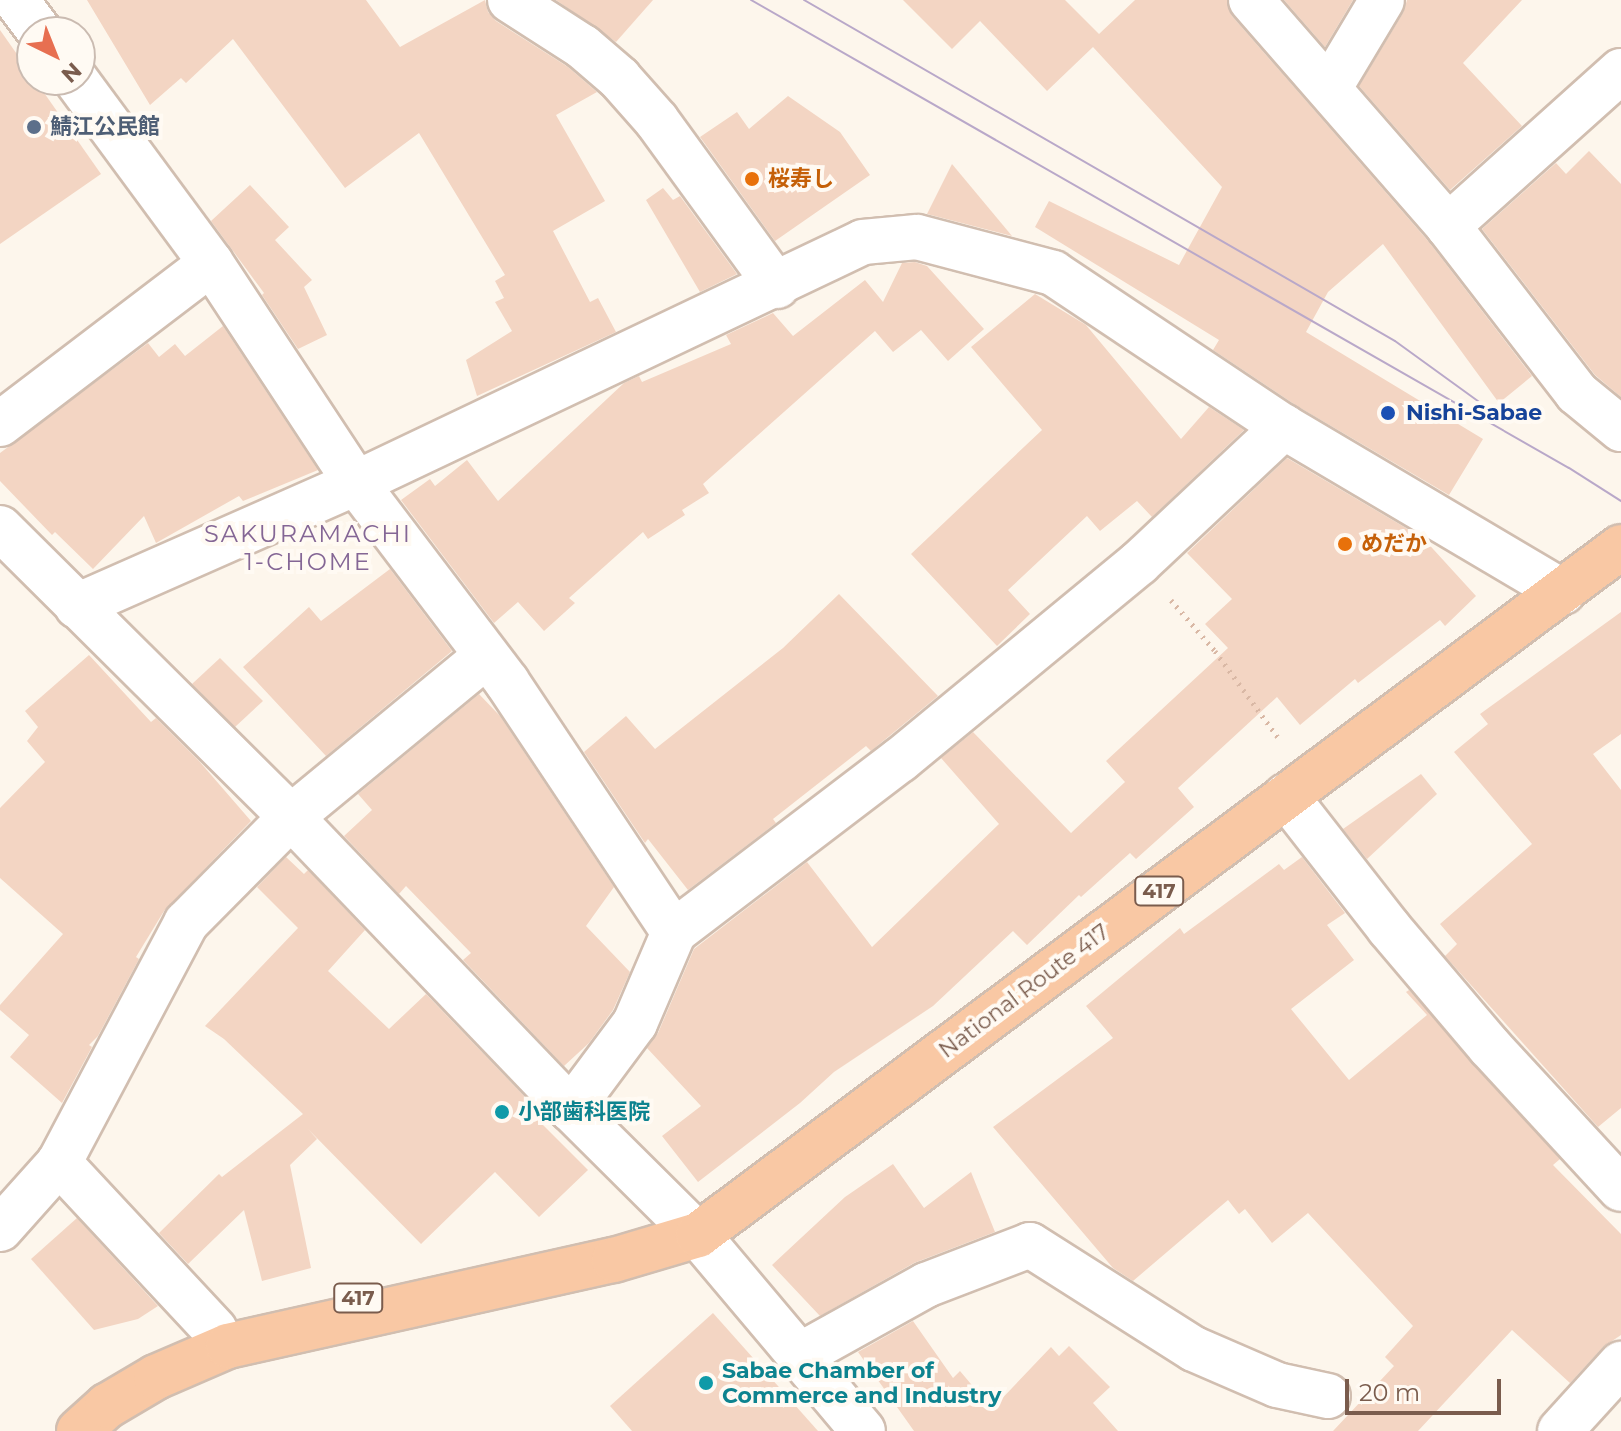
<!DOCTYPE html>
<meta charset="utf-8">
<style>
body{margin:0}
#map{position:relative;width:1621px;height:1431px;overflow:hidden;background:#fdf6ec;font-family:Montserrat,"Noto Sans JP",sans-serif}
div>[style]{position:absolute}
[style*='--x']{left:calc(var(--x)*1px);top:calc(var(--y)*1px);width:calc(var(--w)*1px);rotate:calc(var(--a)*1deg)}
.building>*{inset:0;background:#f3d5c3}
.path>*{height:5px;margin-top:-2.5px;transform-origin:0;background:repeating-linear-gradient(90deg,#d9b8a5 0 2px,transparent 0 8px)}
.roads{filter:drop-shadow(2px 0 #d1beb0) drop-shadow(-2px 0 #d1beb0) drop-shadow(0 2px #d1beb0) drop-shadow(0 -2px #d1beb0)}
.minor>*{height:44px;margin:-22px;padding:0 22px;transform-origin:22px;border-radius:22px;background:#fff}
.trunk>*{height:44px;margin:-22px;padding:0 22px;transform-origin:22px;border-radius:22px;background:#f9c8a4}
.tram>*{height:2px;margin:-1px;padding:0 1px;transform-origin:1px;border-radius:1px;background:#b9a8c9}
.dots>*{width:22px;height:22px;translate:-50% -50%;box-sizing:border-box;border:4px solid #fffaf3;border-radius:50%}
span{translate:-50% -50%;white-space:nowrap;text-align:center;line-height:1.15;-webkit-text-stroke:8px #fffaf3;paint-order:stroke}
.shield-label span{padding:2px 6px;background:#fffaf3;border:2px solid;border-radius:6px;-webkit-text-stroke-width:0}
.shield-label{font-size:20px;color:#7a5c4d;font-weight:700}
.service-label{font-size:22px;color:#4e5e75;font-weight:700}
.left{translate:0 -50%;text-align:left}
.food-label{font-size:22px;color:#c56008;font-weight:700}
.transit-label{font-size:22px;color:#164399;font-weight:700}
.street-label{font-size:22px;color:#7a5c4d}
.culture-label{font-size:22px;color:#0d838f;font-weight:700}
.neighbourhood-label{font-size:24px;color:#846695;letter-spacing:2px}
.north{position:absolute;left:16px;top:16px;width:80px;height:80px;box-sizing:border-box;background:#fffaf3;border:2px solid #cabbb1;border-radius:50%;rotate:137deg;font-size:22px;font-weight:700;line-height:32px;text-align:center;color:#7a5c4d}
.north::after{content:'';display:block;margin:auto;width:28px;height:36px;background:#e76f51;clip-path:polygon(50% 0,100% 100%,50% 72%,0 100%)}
.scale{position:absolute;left:1345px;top:1379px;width:156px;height:36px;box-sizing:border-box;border:4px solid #7a5c4d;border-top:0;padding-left:10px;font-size:24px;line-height:28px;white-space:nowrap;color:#7a5c4d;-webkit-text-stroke:6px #fffaf3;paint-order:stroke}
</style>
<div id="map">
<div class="building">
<div style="clip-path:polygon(87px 0,366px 0,400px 47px,485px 0,488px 12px,496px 21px,568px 67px,597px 92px,556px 115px,605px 201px,553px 231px,590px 302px,598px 298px,616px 332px,477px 396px,466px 360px,512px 331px,495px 302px,504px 298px,495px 281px,505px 275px,419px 133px,345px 188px,233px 39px,186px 83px,181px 78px,150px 105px)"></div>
<div style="clip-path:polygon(556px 0,653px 0,616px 42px)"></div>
<div style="clip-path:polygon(903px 0,1065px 0,1099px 34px,1135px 0,1227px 0,1232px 16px,1429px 242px,1532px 376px,1499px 403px,1383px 244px,1328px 292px,1306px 332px,1483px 439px,1449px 495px,1297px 406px,1213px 350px,1219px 340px,1035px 227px,1049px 201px,1179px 265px,1222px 187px,1093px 47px,1047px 91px,980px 21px,952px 49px)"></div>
<div style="clip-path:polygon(1284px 0,1353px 0,1325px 47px)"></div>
<div style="clip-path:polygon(1407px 0,1522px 0,1463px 63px,1522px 126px,1450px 190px,1359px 86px,1403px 13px)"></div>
<div style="clip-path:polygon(0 30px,101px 174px,0 244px)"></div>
<div style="clip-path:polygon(788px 96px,840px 132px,870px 175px,775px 241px,700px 137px,737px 112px,749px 129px)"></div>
<div style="clip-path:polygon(1589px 151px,1621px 184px,1621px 397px,1595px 375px,1482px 229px,1556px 163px,1566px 174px)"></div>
<div style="clip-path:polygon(952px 164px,1012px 236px,927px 214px)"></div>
<div style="clip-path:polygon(250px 185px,289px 227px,275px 240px,312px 280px,304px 287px,327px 335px,298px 349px,262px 295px,264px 293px,211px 221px)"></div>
<div style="clip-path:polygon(663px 188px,673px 200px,680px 196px,737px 274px,700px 292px,646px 200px)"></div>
<div style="clip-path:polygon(915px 262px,927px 266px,984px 329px,948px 361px,921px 330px,893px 352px,875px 331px,703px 484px,709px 493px,682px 510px,685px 515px,648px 539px,643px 532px,569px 598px,575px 603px,544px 631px,518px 602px,494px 623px,401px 500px,430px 479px,435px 486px,467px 460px,498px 501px,624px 383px,639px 376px,642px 382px,731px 344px,726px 335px,773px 313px,793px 336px,865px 280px,883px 302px,902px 263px)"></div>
<div style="clip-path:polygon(1035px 294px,1086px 325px,1181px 439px,1209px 407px,1244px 430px,1152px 517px,1137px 501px,1100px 531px,1087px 516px,1008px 590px,1030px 614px,997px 646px,911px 554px,1042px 430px,971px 347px)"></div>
<div style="clip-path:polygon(223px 326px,318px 470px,243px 501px,239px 496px,156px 543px,144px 516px,93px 569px,55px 532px,52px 535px,0 481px,0 453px,148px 343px,159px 357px,175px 344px,185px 356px)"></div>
<div style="clip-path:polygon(1287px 458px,1423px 538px,1476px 596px,1445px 626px,1440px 620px,1358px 683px,1355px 679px,1300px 725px,1277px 697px,1178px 788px,1194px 807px,1136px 859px,1130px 853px,1081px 897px,1079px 895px,1027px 945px,1013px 931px,933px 1006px,834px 1072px,800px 1103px,698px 1182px,662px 1136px,701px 1106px,647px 1048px,658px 1033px,694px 949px,807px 862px,872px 947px,999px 824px,941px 758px,973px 732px,1071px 833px,1125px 782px,1106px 761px,1228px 648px,1205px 624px,1232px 599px,1187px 553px)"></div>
<div style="clip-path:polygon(390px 569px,452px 651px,326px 756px,243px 667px,309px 607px,321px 621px)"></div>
<div style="clip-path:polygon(839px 594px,938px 696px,871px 751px,866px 746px,773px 819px,776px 823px,688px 890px,648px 839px,645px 843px,584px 752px,626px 716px,655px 749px,783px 648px)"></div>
<div style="clip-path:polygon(1621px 612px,1621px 734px,1593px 754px,1621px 790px,1621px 1108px,1598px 1127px,1445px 956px,1457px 944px,1440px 924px,1532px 844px,1454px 752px,1488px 724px,1480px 714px)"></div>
<div style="clip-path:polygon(89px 655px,151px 722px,156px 718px,199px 761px,251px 821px,164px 911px,136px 957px,139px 959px,98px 1036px,89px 1045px,92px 1047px,62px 1103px,10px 1057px,29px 1035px,0 1010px,0 1005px,63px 934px,0 878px,0 808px,45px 762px,27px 741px,38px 727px,25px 711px)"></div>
<div style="clip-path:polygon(220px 658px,263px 701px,235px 727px,192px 684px)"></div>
<div style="clip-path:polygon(479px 694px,500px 716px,614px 887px,586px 926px,630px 972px,613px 1010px,589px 1043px,564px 1066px,463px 960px,471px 953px,406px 886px,399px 894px,344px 836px,372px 810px,358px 794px)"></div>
<div style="clip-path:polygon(1421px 774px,1437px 794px,1367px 859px,1343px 829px)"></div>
<div style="clip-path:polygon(286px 857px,304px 874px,308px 870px,365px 930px,328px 971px,389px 1029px,426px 994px,528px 1100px,523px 1105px,588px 1170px,539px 1217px,495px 1172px,421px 1244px,308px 1129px,317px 1139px,290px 1165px,311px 1268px,262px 1281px,244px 1210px,188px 1264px,159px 1233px,219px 1174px,222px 1177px,303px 1114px,224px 1039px,205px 1026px,298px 928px,257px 887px)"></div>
<div style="clip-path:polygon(1302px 857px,1345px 913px,1327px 925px,1354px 960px,1291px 1009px,1349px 1080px,1427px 1015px,1406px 992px,1409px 990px,1560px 1159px,1553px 1165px,1621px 1234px,1621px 1335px,1603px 1347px,1570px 1383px,1512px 1330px,1418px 1431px,1333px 1431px,1394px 1366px,1385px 1357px,1413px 1326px,1308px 1213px,1272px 1243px,1245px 1209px,1239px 1214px,1228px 1200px,1133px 1281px,1113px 1268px,993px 1127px,1113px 1038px,1086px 1006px,1180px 928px,1184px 934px,1279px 864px,1284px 870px)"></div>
<div style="clip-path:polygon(893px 1164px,924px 1208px,971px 1172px,995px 1232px,914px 1263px,820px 1316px,772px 1265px,845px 1197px)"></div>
<div style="clip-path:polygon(77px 1218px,158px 1306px,138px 1319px,94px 1330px,31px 1259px)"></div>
<div style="clip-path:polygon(713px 1313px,818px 1431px,632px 1431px,610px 1406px)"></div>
<div style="clip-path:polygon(913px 1321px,953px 1378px,960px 1371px,992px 1409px,1051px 1347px,1059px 1356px,1069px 1346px,1110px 1387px,1093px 1403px,1118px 1431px,914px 1431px,858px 1352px)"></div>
</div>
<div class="path">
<div style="--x:1171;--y:600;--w:67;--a:49.2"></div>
<div style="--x:1215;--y:651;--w:110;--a:53.9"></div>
</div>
<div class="roads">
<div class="minor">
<div style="--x:16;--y:0;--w:40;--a:53"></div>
<div style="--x:510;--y:0;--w:87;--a:32.8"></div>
<div style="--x:583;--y:47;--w:48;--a:40.7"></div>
<div style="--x:619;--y:78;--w:57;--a:48.5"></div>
<div style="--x:657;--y:121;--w:204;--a:54"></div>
<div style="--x:1251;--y:0;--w:300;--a:48.9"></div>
<div style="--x:1448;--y:226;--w:211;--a:52.3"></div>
<div style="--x:1577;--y:393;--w:57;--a:39.3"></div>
<div style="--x:76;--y:80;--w:227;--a:53.6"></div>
<div style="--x:211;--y:263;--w:263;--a:56.6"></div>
<div style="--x:356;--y:483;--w:250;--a:52.8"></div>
<div style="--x:507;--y:682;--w:301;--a:56.3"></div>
<div style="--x:1330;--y:87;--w:101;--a:-59.1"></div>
<div style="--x:1448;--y:226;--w:232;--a:-41.9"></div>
<div style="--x:0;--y:424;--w:265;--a:-37.3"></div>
<div style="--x:0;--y:528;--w:410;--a:44.8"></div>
<div style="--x:291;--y:817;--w:405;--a:46.2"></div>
<div style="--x:571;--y:1109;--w:179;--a:44.8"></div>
<div style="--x:698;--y:1235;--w:256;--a:49.9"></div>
<div style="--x:77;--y:606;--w:305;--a:-23.8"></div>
<div style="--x:356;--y:483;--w:561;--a:-25.42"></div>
<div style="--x:863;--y:242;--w:54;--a:-5.3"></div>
<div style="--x:917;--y:237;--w:141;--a:14.8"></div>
<div style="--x:1053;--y:273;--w:278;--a:33.7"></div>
<div style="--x:1284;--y:427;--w:324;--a:30.6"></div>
<div style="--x:1286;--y:796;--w:167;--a:52"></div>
<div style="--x:1389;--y:928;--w:156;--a:49.7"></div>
<div style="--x:1490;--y:1047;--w:193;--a:47.3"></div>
<div style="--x:571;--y:1109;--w:107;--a:-53.3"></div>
<div style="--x:635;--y:1023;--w:99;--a:-66.8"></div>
<div style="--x:674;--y:932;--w:284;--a:-37.3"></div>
<div style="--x:900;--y:760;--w:310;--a:-39.5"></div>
<div style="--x:1139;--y:563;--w:199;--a:-43.2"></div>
<div style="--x:0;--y:1229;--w:89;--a:-48.2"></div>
<div style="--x:215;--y:1330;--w:229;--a:-133"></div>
<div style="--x:59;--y:1163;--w:272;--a:-62.1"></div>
<div style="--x:186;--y:923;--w:149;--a:-45.3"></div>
<div style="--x:291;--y:817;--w:253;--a:-39.5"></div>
<div style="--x:802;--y:1354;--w:142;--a:-29.1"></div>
<div style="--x:926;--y:1285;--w:111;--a:-21"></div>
<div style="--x:1030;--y:1245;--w:194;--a:32.4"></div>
<div style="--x:1194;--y:1349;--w:90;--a:23.4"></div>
<div style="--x:1277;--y:1385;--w:52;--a:12.2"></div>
<div style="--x:1560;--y:1431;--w:91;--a:-47.7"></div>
</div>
<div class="trunk">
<div style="--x:79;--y:1431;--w:38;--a:-42"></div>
<div style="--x:107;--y:1406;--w:57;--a:-30.6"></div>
<div style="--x:156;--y:1377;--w:78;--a:-23.3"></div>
<div style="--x:228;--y:1346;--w:395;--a:-12.6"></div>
<div style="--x:614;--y:1260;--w:88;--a:-16.6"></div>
<div style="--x:698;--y:1235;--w:1151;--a:-36.7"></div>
</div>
</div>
<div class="tram">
<div style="--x:751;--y:0;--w:942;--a:29.78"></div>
<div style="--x:1569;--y:468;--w:62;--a:32.4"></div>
<div style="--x:804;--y:0;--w:682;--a:29.98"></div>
<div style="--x:1395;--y:341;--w:130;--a:35.9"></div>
</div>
<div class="dots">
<div style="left:34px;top:127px;background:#5c6f8a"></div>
<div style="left:752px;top:179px;background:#e8710a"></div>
<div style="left:1388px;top:413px;background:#1a4fb4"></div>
<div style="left:1345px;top:544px;background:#e8710a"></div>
<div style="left:502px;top:1112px;background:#0f9aa8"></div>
<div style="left:706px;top:1383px;background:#0f9aa8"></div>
</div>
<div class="shield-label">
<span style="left:1159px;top:891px">417</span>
<span style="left:358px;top:1298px">417</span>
</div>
<div class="service-label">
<span class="left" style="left:50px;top:127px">鯖江公民館</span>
</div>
<div class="food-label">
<span class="left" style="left:768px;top:179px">桜寿し</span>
<span class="left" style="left:1361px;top:544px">めだか</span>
</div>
<div class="transit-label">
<span class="left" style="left:1406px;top:413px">Nishi-Sabae</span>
</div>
<div class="street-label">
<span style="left:1024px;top:991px;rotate:-37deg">National Route 417</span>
</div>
<div class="culture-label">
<span class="left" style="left:518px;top:1112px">小部歯科医院</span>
<span class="left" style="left:722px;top:1383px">Sabae Chamber of<br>Commerce and Industry</span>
</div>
<div class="neighbourhood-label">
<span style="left:308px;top:548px">SAKURAMACHI<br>1-CHOME</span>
</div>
<div class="north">N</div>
<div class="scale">20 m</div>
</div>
